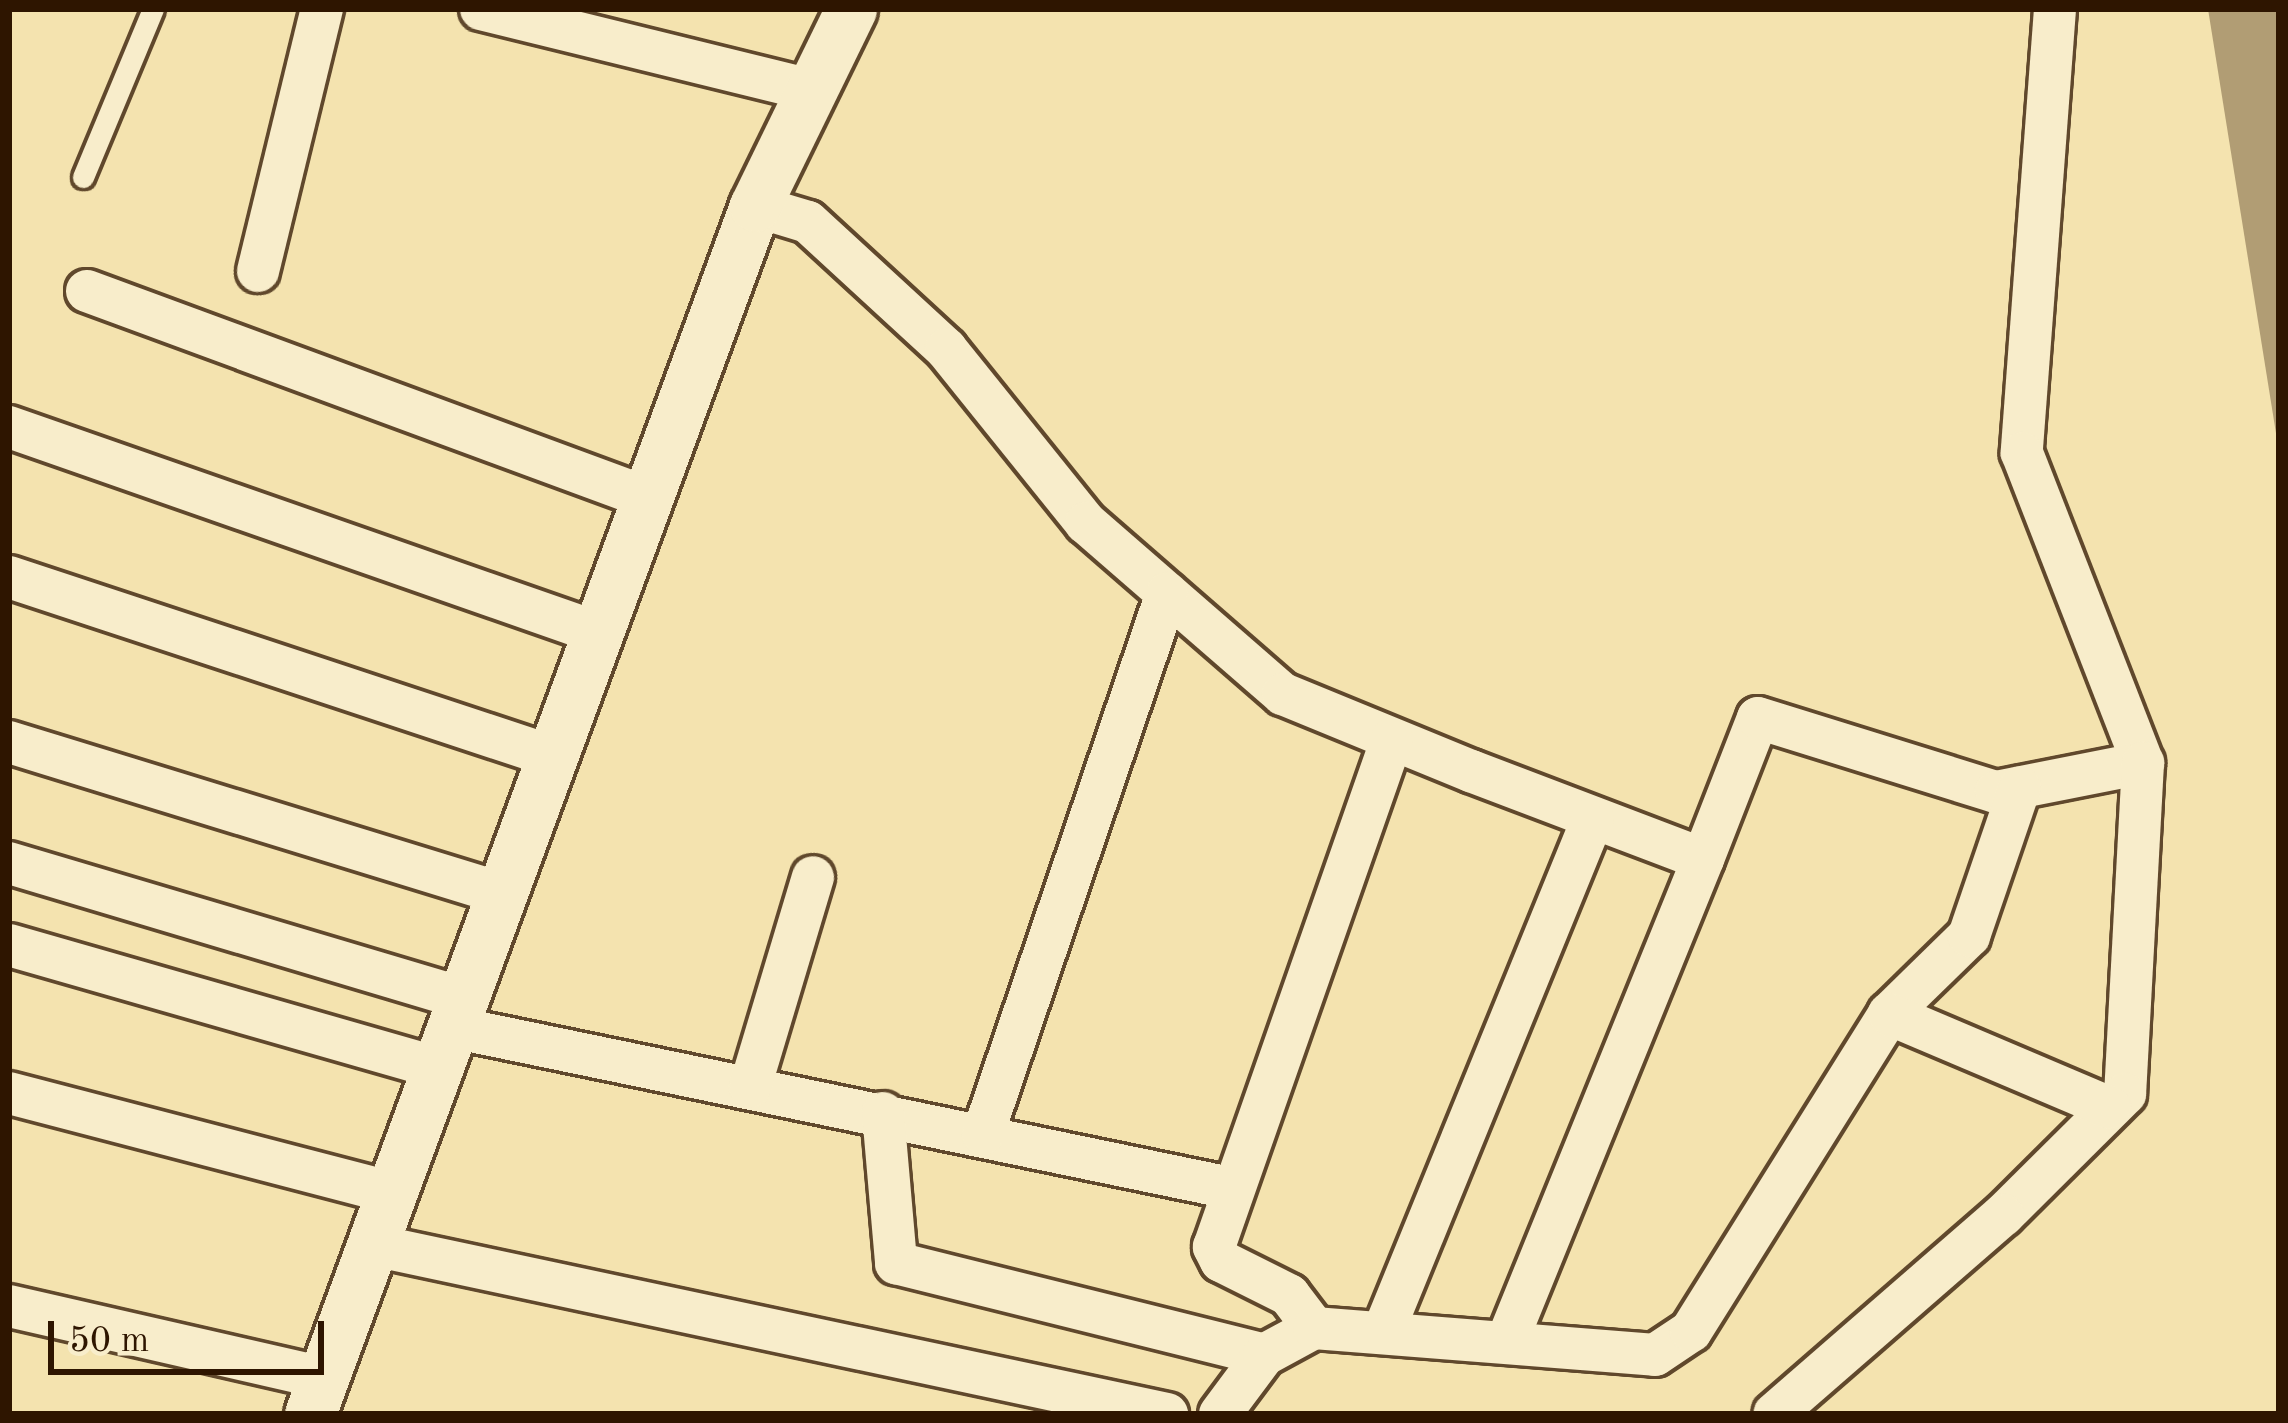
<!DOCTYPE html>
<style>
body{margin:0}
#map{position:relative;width:2288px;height:1423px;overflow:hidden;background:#f4e3af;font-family:"Old Standard TT",serif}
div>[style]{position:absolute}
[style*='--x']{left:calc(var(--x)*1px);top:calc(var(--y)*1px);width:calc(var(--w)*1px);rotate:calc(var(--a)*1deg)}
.water>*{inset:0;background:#b19d74}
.roads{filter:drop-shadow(3px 0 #60482c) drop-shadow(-3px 0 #60482c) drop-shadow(0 3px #60482c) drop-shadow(0 -3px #60482c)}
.service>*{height:21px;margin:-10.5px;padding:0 10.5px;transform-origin:10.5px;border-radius:10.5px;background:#f8edcb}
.minor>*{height:42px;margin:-21px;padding:0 21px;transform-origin:21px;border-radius:21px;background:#f8edcb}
.tertiary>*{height:51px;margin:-25.5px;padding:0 25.5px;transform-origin:25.5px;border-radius:25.5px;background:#f8edcb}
span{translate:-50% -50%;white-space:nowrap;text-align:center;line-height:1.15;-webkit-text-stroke:12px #f8edcb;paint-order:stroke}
.frame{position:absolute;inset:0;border:12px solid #2e1500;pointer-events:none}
.scale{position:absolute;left:48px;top:1321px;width:276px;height:54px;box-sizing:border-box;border:6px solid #2e1500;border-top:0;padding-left:15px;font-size:36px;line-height:42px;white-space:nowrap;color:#2e1500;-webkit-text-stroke:9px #f8edcb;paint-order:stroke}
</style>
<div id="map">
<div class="water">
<div style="clip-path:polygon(2208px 9px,2279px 9px,2279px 452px)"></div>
</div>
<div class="roads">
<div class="service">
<div style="--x:83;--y:177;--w:182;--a:-67.4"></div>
</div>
<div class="minor">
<div style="--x:481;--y:9;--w:340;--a:13.8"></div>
<div style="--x:2055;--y:9;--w:445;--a:94.3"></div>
<div style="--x:2022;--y:453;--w:333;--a:68.7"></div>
<div style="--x:755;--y:206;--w:55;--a:16.8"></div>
<div style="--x:808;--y:222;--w:188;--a:42.6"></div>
<div style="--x:946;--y:349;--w:223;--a:51.2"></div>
<div style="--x:1086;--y:523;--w:261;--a:41"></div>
<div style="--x:1283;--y:694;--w:203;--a:22.3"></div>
<div style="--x:1471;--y:771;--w:248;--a:20.8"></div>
<div style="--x:1703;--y:859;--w:151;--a:-68.7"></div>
<div style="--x:1758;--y:718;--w:249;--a:17.3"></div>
<div style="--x:1996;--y:792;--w:150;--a:-11.2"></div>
<div style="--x:2143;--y:763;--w:331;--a:93.1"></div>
<div style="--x:2125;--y:1094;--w:172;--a:135.2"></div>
<div style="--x:2003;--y:1215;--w:303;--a:139"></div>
<div style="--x:258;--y:271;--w:270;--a:-76.3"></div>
<div style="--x:87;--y:291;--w:595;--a:20.26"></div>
<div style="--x:9;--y:427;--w:622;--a:19.25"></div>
<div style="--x:9;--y:577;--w:571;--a:18.28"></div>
<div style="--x:9;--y:742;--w:514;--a:17.09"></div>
<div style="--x:9;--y:863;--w:474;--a:16.6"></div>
<div style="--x:9;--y:945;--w:445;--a:16"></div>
<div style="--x:1889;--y:1014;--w:112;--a:-44.3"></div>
<div style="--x:1969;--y:936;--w:157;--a:-71.1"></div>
<div style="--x:452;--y:1027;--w:794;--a:11.69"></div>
<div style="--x:750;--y:1087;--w:219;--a:-73.3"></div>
<div style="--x:9;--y:1093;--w:396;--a:14.6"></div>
<div style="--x:883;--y:1113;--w:151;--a:85"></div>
<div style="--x:896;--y:1263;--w:379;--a:14"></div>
<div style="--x:983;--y:1134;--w:571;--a:-71.22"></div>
<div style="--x:373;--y:1245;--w:812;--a:12.02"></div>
<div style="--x:9;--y:1306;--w:323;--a:12.9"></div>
<div style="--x:1314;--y:1328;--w:41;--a:-127.1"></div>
<div style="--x:1289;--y:1295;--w:76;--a:-153.4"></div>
<div style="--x:1221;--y:1261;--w:16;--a:-117"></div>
<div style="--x:1214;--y:1247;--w:538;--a:-70.69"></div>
<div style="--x:1384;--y:1330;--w:553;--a:-67.79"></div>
<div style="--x:1507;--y:1341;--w:520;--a:-67.87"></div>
<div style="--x:1220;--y:1414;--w:74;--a:-53.3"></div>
<div style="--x:1264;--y:1355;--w:57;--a:-28.4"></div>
<div style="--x:1314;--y:1328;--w:342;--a:4.5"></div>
<div style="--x:1655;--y:1355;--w:43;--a:-33.7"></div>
<div style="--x:1691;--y:1331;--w:374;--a:-58"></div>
<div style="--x:1889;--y:1014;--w:240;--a:23"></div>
</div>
<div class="tertiary">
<div style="--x:310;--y:1414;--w:1287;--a:-69.78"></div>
<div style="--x:755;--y:206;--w:219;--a:-64"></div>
</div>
</div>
<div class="frame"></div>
<div class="scale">50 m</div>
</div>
